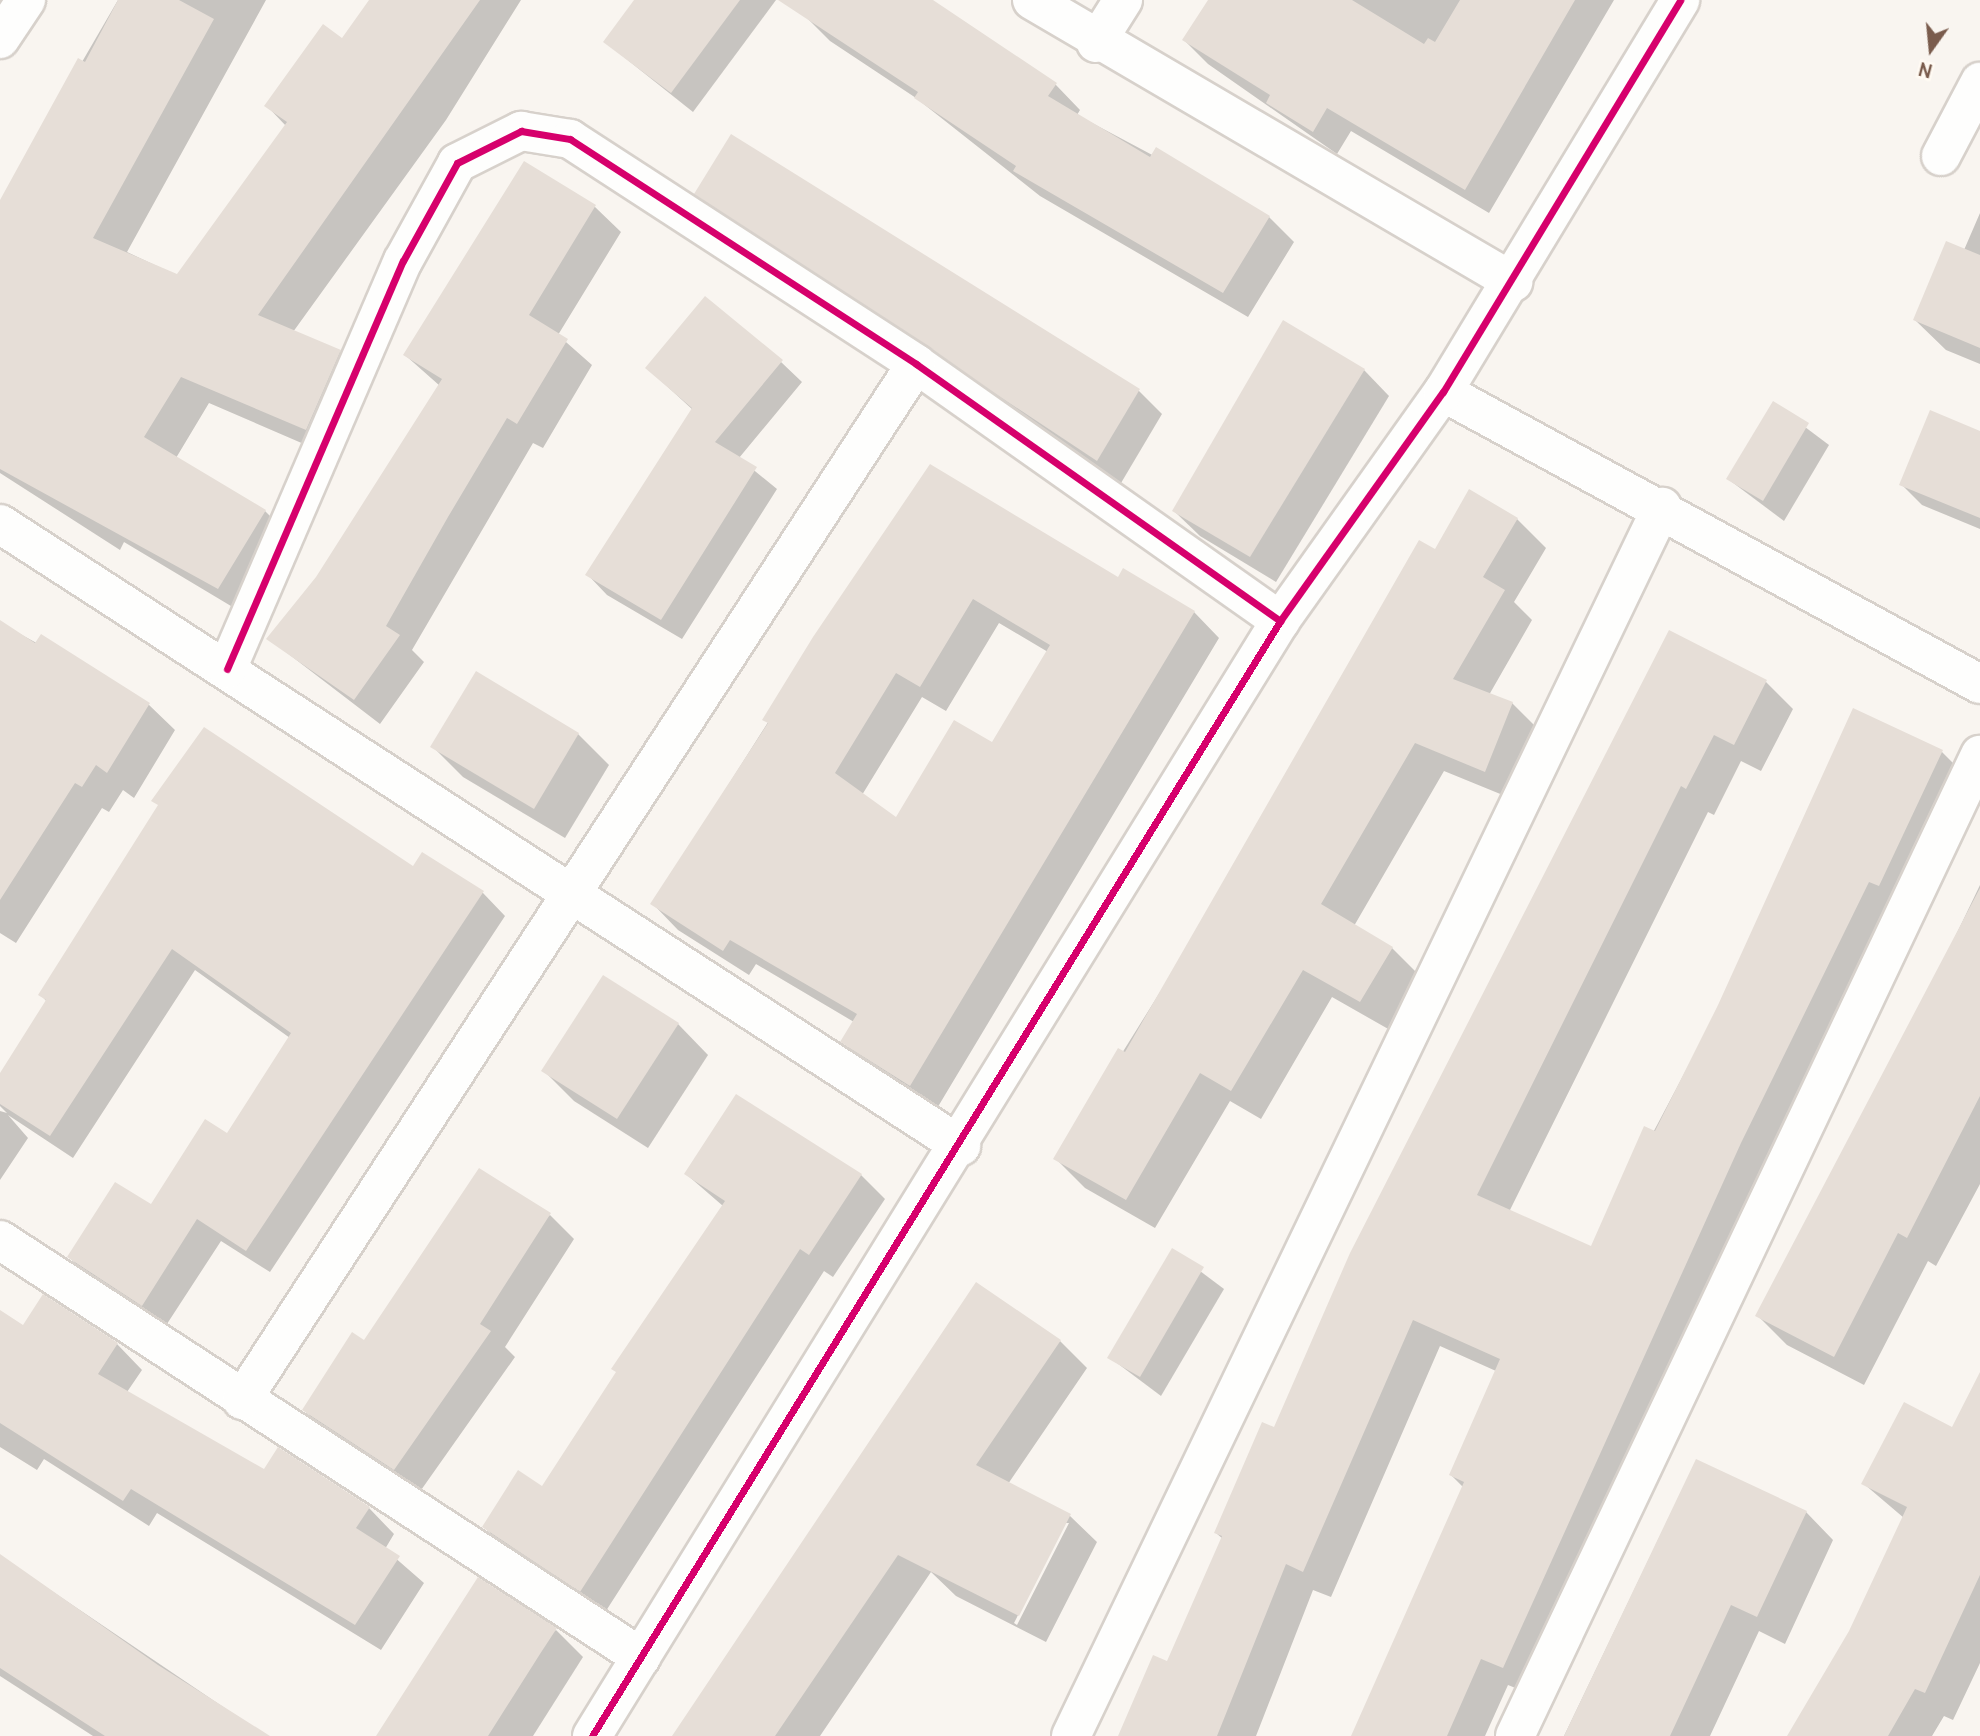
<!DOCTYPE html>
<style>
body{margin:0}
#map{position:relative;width:1980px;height:1736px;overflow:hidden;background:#f9f5f0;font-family:Cabin,sans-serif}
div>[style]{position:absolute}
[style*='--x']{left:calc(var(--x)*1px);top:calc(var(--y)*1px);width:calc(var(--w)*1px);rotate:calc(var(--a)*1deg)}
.shadow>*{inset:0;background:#0003}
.building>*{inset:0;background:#e6ded7}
.roads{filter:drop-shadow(2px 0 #d7d1cb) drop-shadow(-2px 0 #d7d1cb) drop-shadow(0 2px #d7d1cb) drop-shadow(0 -2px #d7d1cb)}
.street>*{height:38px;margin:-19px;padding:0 19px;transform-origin:19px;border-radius:19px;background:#fefefd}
.secondary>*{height:38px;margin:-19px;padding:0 19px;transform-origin:19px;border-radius:19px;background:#fefefd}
.cycleway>*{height:7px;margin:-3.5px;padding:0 3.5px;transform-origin:3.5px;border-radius:3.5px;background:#d6006c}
span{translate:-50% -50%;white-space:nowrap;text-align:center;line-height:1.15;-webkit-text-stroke:5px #fffaf3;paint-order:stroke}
.north{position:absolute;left:1896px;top:14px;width:70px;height:70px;-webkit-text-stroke:5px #fffaf3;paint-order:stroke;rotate:195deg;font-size:19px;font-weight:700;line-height:28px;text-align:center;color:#7a5c4d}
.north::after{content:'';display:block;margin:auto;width:24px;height:32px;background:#7a5c4d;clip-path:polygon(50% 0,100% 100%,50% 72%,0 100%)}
</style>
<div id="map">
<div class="shadow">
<div style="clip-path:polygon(118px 0,266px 0,127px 252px,178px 276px,286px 126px,266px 105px,342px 40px,371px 0,521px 0,446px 120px,293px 332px,340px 352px,367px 379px,334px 457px,209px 403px,176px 458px,265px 511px,292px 538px,246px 615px,124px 542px,120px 550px,0 473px,0 203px)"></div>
<div style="clip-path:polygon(637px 0,776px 0,693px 112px,605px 42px)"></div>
<div style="clip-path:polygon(814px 0,929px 0,1056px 85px,1080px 110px,1077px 115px,1269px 217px,1294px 242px,1248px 317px,1040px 196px,916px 98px,830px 41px,805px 16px)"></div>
<div style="clip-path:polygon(1210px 0,1614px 0,1489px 213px,1351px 131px,1337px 154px,1208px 64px,1184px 40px)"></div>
<div style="clip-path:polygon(524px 164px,595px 207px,621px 232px,558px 335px,592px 365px,543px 448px,533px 443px,412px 650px,424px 662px,380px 724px,269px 639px,317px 578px,440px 386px,405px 355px)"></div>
<div style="clip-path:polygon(697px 193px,1139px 391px,1162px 414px,1121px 483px,720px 217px)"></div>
<div style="clip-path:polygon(1980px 213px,1980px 364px,1946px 350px,1915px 320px,1964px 250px)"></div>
<div style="clip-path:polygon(781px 362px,802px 382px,739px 458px,777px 489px,682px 639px,607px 595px,587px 574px,693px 410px,647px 368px)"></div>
<div style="clip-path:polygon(1364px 370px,1389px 396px,1276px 582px,1200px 536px,1174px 511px)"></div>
<div style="clip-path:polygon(1773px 403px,1829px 445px,1784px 521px,1728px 479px)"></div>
<div style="clip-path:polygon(1980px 432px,1980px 529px,1922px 505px,1902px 485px)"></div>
<div style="clip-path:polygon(evenodd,930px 466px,1119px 579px,1194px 612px,1219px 638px,936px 1110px,868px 1067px,842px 1041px,854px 1022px,756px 964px,749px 975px,678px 930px,653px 904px,930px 466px,999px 623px,1048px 652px,993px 744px,897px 819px,862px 795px,922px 697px,946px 711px,999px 623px)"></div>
<div style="clip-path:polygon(1517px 519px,1546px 548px,1514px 602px,1532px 620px,1489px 695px,1512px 703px,1541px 732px,1515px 800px,1444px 771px,1354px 926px,1392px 948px,1421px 977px,1390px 1030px,1332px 997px,1261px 1119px,1230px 1101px,1155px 1228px,1085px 1188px,1056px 1159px,1435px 551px)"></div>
<div style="clip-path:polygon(0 623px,148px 704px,175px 730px,134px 798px,123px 790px,109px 812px,102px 808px,16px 943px,0 933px)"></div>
<div style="clip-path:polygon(1669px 633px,1766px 682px,1793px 709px,1761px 771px,1741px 761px,1714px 815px,1708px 812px,1509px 1212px,1592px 1248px,1720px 1006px,1853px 710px,1942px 752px,1969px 779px,1530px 1694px,1508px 1685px,1485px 1736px,1358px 1736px,1464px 1488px,1451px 1475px,1496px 1371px,1440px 1346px,1331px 1597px,1313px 1590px,1256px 1736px,1120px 1736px,1168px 1663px,1223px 1539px,1216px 1533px,1275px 1429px)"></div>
<div style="clip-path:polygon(578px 734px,609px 765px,565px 838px,463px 777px,432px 746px)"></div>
<div style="clip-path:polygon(159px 806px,413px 869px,483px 893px,505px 916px,270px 1272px,221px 1241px,165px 1327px,92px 1280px,69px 1257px,151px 1206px,227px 1135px,290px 1038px,195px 970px,73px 1158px,8px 1115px,28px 1138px,0 1180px,0 1111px,7px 1113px,0 1106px,0 1076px,47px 1002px,41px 995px)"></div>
<div style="clip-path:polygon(1980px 885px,1980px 1184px,1936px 1266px,1928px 1261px,1864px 1385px,1787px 1345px,1758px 1316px,1893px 1066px)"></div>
<div style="clip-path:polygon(678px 1024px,708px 1055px,648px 1148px,574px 1101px,543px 1070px)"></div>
<div style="clip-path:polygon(737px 1096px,861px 1175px,885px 1199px,833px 1277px,824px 1271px,604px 1614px,507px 1550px,484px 1527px,543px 1488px,723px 1206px,686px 1174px)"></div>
<div style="clip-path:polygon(550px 1215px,574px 1239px,505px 1347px,515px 1357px,419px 1493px,329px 1435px,304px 1410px,365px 1342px)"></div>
<div style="clip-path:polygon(1172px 1250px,1224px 1289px,1161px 1396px,1109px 1357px)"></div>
<div style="clip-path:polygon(0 1312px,24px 1327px,117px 1344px,142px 1370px,127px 1392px,265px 1471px,369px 1508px,394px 1534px,385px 1549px,424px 1583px,381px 1650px,157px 1513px,149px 1526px,44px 1459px,37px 1470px,0 1447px)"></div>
<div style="clip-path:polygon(evenodd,1060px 1341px,1087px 1368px,1008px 1484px,1070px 1516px,1097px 1542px,1046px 1642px,956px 1596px,931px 1572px,820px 1736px,681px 1736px,1060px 1341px,1065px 1523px,1069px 1523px,1017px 1625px,1014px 1623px,1065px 1523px)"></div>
<div style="clip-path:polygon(1980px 1376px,1980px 1663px,1953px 1720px,1944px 1716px,1932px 1736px,1789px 1736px,1851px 1632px,1904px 1518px,1864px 1484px,1953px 1429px)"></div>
<div style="clip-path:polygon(1696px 1461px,1806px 1512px,1833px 1540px,1785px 1644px,1759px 1631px,1710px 1736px,1564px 1736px)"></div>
<div style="clip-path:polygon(0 1556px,266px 1736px,93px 1736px,0 1676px)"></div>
<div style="clip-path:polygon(556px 1630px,583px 1657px,533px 1736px,378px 1736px)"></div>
</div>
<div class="building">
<div style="clip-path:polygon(118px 0,179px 0,214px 19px,93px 238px,177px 274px,287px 122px,264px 106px,323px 24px,342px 38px,369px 0,480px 0,258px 315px,341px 350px,306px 430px,181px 377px,144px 437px,266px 510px,218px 589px,0 469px,0 200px,78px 58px,85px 62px)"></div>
<div style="clip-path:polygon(634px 0,740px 0,671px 93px,603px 42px)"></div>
<div style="clip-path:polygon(778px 0,933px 0,1057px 83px,1048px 96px,1150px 157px,1156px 147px,1270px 216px,1223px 293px,1013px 171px,1016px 166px,914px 98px,918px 92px)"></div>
<div style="clip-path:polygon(1208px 0,1352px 0,1424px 44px,1428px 38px,1435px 42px,1460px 0,1575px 0,1465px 190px,1327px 108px,1313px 132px,1266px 103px,1270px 95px,1182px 40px)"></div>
<div style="clip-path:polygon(731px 134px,1140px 389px,1097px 461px,694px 194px)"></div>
<div style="clip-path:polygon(524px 161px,596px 205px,529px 315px,568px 339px,517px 424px,507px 418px,448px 517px,386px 626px,400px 635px,354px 700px,266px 639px,316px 577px,442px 379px,403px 355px)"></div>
<div style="clip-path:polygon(1946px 241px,1980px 255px,1980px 348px,1913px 320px)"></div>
<div style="clip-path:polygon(705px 296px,783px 360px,715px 442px,757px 467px,661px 620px,585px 575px,692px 408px,645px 368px)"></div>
<div style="clip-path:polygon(1283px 320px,1365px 369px,1250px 557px,1172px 511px)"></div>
<div style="clip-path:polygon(1773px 401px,1809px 423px,1763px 501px,1726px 479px)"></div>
<div style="clip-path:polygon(1930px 410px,1980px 431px,1980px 518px,1899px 485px)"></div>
<div style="clip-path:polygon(evenodd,930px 464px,1118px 577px,1123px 568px,1195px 611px,910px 1086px,840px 1042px,857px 1014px,730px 940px,723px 951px,650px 904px,768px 723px,762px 720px,813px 637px,930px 464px,973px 599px,1050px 645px,992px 742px,954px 720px,896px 817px,835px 773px,896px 673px,920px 687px,973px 599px)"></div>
<div style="clip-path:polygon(1469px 489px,1518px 518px,1483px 577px,1505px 590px,1453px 679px,1513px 702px,1485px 772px,1415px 743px,1321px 904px,1393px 947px,1360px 1002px,1303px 970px,1231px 1091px,1200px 1073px,1126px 1200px,1053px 1159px,1118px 1048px,1125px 1052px,1419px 540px,1435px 549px)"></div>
<div style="clip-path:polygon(0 620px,35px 643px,41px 634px,150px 703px,107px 773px,96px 765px,82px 787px,75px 783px,0 900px)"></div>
<div style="clip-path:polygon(1669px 630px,1767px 680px,1734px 745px,1714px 735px,1686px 789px,1681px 786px,1477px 1195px,1591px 1246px,1644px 1126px,1655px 1131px,1718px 1005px,1853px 708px,1943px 750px,1879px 886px,1869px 882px,1741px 1143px,1503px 1668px,1481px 1659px,1447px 1736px,1351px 1736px,1464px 1482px,1449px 1475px,1500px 1359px,1413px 1320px,1303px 1572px,1286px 1564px,1217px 1736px,1118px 1736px,1153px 1655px,1167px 1661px,1222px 1536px,1214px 1533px,1262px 1422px,1274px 1427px,1350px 1253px)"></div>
<div style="clip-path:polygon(476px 671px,579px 733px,534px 809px,430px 747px)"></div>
<div style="clip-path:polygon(204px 727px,413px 866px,422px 852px,484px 891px,246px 1251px,197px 1219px,142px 1306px,67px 1257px,115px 1182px,151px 1204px,205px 1119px,227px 1133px,291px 1033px,172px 949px,50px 1136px,0 1104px,0 1073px,46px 1000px,38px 995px,158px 805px,151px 801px)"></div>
<div style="clip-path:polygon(1980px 888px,1980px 1096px,1907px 1238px,1898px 1233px,1834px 1357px,1755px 1316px)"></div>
<div style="clip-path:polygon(603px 975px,679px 1023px,617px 1119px,541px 1071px)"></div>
<div style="clip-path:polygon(736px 1094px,862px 1174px,809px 1255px,800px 1249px,580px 1592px,482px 1527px,518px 1470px,542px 1486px,616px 1372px,611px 1369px,725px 1201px,684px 1174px)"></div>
<div style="clip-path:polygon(479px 1168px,551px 1213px,480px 1324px,491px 1331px,394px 1470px,302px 1410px,352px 1332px,364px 1340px)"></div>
<div style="clip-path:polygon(1172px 1248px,1204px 1267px,1140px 1377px,1107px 1358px)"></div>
<div style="clip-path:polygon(976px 1282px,1061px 1340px,976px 1465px,1071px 1514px,1019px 1616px,898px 1555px,775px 1736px,672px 1736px)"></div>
<div style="clip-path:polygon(43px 1294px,118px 1343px,98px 1374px,264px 1469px,278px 1447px,370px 1507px,356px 1528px,400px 1556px,355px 1625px,131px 1489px,123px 1501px,0 1423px,0 1310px,23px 1325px)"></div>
<div style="clip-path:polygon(1980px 1372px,1980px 1575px,1925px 1693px,1915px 1689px,1888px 1736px,1787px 1736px,1849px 1631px,1907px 1507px,1861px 1484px,1904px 1402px,1952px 1427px)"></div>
<div style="clip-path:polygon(1696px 1459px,1807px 1511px,1757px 1617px,1731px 1605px,1670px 1736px,1564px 1736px)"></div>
<div style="clip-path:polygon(0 1554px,158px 1665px,270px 1736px,105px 1736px,0 1668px)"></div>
<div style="clip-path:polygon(478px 1577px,557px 1628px,540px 1654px,488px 1736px,376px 1736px)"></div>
</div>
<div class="roads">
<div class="street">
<div style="--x:1032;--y:0;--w:558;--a:30.38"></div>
<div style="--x:0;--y:39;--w:47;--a:-56.3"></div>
<div style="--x:1096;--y:43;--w:51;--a:-57.9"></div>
<div style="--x:1941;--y:156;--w:84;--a:-62.2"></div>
<div style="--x:1443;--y:392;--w:611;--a:28.54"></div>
<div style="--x:0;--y:524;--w:1145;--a:32.91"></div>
<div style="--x:227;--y:669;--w:444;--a:-66.7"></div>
<div style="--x:403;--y:261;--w:112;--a:-61.1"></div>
<div style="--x:457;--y:163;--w:72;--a:-26.6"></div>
<div style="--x:521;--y:131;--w:50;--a:9.3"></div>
<div style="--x:570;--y:139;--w:413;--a:33"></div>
<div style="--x:916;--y:364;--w:446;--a:35.2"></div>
<div style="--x:0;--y:1240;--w:765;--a:33.05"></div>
<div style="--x:242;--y:1400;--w:1236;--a:-56.95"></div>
<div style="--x:1071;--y:1736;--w:1364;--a:-64.32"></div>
<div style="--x:1515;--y:1736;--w:1086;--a:-64.64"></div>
</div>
<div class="secondary">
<div style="--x:592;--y:1736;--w:1310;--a:-58.32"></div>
<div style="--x:1280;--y:621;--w:281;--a:-54.6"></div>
<div style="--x:1443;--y:392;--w:458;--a:-58.8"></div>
</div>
</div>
<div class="cycleway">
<div style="--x:227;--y:669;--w:444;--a:-66.7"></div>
<div style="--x:403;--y:261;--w:112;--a:-61.1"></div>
<div style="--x:457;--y:163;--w:72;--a:-26.6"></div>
<div style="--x:521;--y:131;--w:50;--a:9.3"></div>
<div style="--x:570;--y:139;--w:413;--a:33"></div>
<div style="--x:916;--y:364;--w:446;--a:35.2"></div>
<div style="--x:592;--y:1736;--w:1310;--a:-58.32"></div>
<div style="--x:1280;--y:621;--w:281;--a:-54.6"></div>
<div style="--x:1443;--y:392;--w:458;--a:-58.8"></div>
</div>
<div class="north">N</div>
</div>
